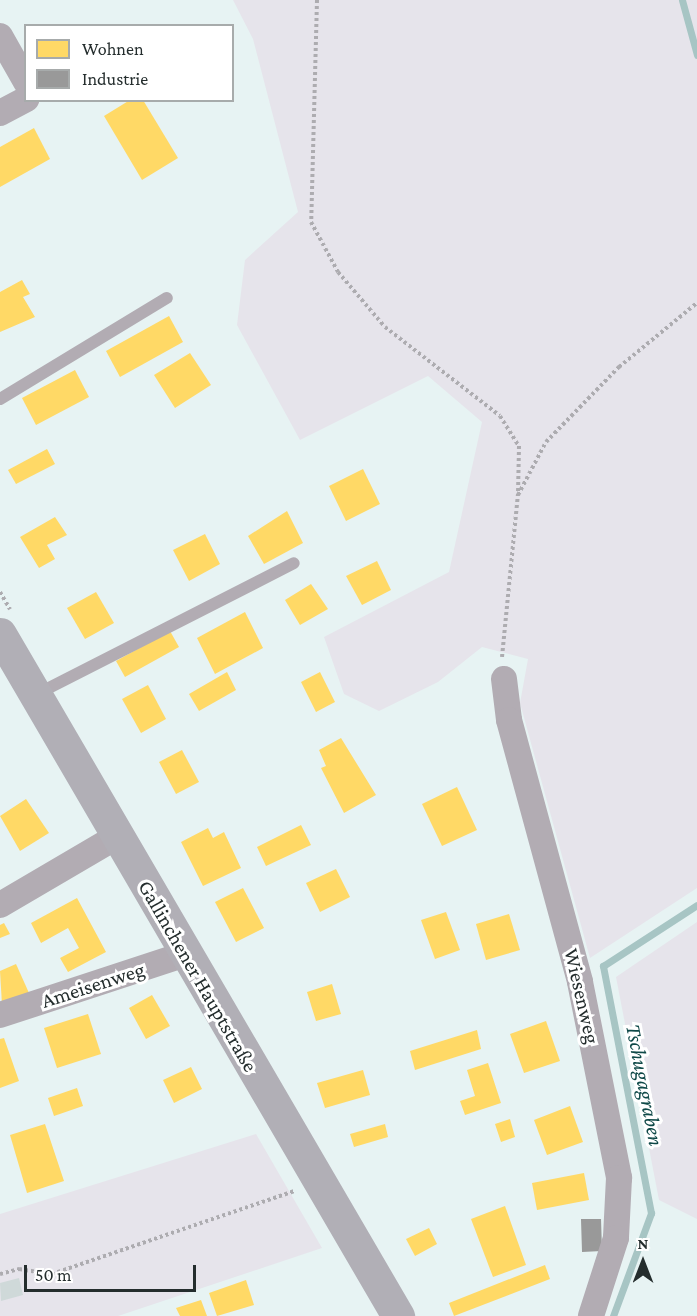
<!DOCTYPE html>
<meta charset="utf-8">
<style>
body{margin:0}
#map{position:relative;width:697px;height:1316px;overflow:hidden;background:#e7f3f3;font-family:"Crimson Pro",serif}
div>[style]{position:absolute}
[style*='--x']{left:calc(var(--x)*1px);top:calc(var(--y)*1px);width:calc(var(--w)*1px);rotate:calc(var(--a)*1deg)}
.green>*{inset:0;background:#e6e4eb}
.homes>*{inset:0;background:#ffd966}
.industry>*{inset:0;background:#999}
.stream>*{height:7px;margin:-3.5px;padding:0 3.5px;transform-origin:3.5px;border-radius:3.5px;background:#a7c5c4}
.building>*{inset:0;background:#cfd9d9}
.path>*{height:4px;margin-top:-2px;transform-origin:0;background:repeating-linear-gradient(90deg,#adacb0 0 3px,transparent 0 6px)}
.lane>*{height:12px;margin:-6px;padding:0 6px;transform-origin:6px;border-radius:6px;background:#b2acb3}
.street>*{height:26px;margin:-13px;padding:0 13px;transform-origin:13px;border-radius:13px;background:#b2acb3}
.primary>*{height:33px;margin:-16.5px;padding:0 16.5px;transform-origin:16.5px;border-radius:16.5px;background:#b1afb6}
span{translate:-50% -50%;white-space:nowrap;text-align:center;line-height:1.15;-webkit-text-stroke:6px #fff;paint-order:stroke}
.street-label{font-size:21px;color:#242d2d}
.water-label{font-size:22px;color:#0f4948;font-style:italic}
.legend{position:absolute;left:24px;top:24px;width:210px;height:78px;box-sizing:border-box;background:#fff;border:2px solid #a7abab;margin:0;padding:8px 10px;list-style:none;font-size:18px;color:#242d2d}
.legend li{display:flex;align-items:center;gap:12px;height:30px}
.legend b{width:30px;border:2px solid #a7abab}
.north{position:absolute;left:613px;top:1232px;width:60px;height:60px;-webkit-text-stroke:4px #fff;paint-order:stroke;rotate:0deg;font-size:16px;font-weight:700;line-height:24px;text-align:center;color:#242d2d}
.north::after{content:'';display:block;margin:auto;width:21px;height:27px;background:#242d2d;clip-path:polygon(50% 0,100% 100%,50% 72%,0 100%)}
.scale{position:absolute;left:24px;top:1265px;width:172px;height:27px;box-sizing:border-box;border:3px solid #242d2d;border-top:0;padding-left:8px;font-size:18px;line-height:21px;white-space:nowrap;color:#242d2d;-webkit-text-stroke:4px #fff;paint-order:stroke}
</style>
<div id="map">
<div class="green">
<div style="clip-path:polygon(233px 0,697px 0,697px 888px,590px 958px,520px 703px,528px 659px,482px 647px,438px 682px,379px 711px,344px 694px,324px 637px,449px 572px,482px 422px,428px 376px,300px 440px,237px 325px,245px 260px,298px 212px,253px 39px)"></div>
<div style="clip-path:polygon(697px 922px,697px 1219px,659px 1200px,616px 977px)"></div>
<div style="clip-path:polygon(256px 1134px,322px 1248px,118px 1316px,0 1316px,0 1214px)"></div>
</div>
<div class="homes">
<div style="clip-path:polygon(130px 100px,143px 100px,178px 158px,142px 180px,104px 116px)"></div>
<div style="clip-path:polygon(34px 128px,50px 159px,0 187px,0 147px)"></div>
<div style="clip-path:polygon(22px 280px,30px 294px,23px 297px,35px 317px,0 332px,0 292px)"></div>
<div style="clip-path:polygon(169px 316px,183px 342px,120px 377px,106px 351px)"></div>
<div style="clip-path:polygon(190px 353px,211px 385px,175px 408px,154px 375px)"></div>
<div style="clip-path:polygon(75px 370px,89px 397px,36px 425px,22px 398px)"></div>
<div style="clip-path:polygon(47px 449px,55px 464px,16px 484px,8px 470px)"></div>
<div style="clip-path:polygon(363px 469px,380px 504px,346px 521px,329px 486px)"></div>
<div style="clip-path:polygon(287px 511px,303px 543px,264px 564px,248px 536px)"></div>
<div style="clip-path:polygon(55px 517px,67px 535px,47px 545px,55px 559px,39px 568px,20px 537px)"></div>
<div style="clip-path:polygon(205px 534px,220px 564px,189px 581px,173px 550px)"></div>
<div style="clip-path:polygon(377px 561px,391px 590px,362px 605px,346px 576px)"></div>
<div style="clip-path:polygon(311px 584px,328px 609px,300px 625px,285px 600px)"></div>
<div style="clip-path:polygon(96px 592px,114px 623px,85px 639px,67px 608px)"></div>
<div style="clip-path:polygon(245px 612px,263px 648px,215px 674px,197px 638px)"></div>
<div style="clip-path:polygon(170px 631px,179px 647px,125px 677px,116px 661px)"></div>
<div style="clip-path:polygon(227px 672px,236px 690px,199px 711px,189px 694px)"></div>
<div style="clip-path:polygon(320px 672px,335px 702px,316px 712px,301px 682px)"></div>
<div style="clip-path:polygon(148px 685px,166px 719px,141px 733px,122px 699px)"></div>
<div style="clip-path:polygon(341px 738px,376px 795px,344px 813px,321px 768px,326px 766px,319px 750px)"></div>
<div style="clip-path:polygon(182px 750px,199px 782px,176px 794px,159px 762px)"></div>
<div style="clip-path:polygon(457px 787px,477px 830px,442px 846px,422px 804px)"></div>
<div style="clip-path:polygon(26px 799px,49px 833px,20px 851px,0 816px)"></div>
<div style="clip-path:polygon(301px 825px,311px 845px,266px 866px,257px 847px)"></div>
<div style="clip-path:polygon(208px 828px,213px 838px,224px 832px,241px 868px,203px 886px,181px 842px)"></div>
<div style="clip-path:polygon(336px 869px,350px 897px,320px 912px,306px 883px)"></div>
<div style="clip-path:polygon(243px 888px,264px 928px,236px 942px,215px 902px)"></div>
<div style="clip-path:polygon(77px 898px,106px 952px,68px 972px,60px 958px,79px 948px,68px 928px,41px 943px,31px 923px)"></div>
<div style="clip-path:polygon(446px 912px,460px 950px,435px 959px,421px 920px)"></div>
<div style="clip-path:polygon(509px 914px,520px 950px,486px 960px,476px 924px)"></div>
<div style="clip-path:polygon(4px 923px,10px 934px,0 938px,0 925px)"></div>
<div style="clip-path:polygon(16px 964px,29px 993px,2px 1005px,0 971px)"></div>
<div style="clip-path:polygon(332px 984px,341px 1014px,316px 1021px,307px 992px)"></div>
<div style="clip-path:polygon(152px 995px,170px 1026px,146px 1039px,129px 1008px)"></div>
<div style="clip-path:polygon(88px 1014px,101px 1054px,57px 1068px,44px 1028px)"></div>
<div style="clip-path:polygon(546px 1021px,560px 1061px,524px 1073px,510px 1034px)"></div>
<div style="clip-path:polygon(477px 1030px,481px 1049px,415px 1070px,410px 1051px)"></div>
<div style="clip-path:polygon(4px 1038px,19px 1081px,0 1088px,0 1039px)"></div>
<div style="clip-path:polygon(488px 1063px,501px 1103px,465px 1115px,460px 1101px,475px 1096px,467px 1070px)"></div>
<div style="clip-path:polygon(191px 1067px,202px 1089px,174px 1103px,163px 1080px)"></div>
<div style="clip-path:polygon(363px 1070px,370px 1095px,325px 1108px,317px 1083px)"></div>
<div style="clip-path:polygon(77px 1088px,83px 1106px,54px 1116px,48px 1098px)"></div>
<div style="clip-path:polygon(570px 1106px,583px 1142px,547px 1155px,534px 1120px)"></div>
<div style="clip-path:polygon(510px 1119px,515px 1137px,501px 1142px,495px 1124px)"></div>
<div style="clip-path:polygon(45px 1124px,64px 1181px,27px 1193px,10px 1135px)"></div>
<div style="clip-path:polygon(385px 1124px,388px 1137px,354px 1147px,350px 1134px)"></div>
<div style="clip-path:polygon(584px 1173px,589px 1200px,537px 1210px,532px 1183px)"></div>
<div style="clip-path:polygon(505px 1206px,526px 1265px,493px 1277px,471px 1219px)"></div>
<div style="clip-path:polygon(429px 1228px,437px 1244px,415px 1256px,406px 1239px)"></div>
<div style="clip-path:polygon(545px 1265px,550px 1279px,454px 1316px,449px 1303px)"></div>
<div style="clip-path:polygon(246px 1280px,254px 1305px,217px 1316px,209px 1293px)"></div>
<div style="clip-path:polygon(201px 1300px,207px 1316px,180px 1316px,176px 1308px)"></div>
</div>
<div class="industry">
<div style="clip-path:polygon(581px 1219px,601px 1219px,602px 1251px,582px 1252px)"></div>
</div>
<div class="stream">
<div style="--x:682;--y:0;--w:57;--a:74.7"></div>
<div style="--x:613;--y:1316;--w:110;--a:-69.7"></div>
<div style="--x:651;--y:1213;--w:252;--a:-101"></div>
<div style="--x:603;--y:966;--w:112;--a:-33"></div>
</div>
<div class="building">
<div style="clip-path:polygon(19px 1278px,23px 1295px,1px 1301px,0 1283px)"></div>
</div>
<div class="path">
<div style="--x:317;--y:0;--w:222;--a:91.5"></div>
<div style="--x:311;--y:222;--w:57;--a:61.6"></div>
<div style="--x:338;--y:272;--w:72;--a:49.5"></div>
<div style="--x:385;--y:327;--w:145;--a:37.7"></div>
<div style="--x:500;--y:416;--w:36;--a:58"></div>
<div style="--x:519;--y:446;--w:49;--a:91.2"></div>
<div style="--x:0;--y:592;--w:20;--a:60"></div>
<div style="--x:502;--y:657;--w:163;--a:-84.4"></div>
<div style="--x:518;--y:495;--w:60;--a:-62.2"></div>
<div style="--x:546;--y:442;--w:105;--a:-45.8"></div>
<div style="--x:619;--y:367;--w:101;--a:-39.4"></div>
<div style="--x:0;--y:1274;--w:20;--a:-15"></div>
<div style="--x:19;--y:1269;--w:33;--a:9"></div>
<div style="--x:52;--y:1274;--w:257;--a:-18.9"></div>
</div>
<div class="lane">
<div style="--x:0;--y:399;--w:195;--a:-31.2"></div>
<div style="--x:37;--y:694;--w:288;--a:-27"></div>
</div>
<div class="street">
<div style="--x:0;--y:36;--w:53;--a:60.5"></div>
<div style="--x:0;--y:113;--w:30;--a:-28"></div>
<div style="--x:504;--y:679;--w:41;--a:83"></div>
<div style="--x:509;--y:720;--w:271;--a:74.8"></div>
<div style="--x:580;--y:982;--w:200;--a:78.7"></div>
<div style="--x:619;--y:1178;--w:60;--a:92.9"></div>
<div style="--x:616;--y:1238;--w:82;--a:107.8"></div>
<div style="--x:0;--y:905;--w:134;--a:-30.4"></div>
<div style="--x:0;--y:1015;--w:195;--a:-18.2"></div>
</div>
<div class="primary">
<div style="--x:0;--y:634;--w:790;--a:59.73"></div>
</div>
<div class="street-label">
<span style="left:198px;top:976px;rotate:60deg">Gallinchener Hauptstraße</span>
<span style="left:93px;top:985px;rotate:-18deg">Ameisenweg</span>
<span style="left:582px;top:996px;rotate:77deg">Wiesenweg</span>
</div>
<div class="water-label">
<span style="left:645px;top:1085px;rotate:79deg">Tschugagraben</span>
</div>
<ul class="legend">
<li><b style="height:16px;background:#ffd966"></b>Wohnen</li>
<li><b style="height:16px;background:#999"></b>Industrie</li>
</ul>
<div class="north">N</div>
<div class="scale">50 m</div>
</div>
